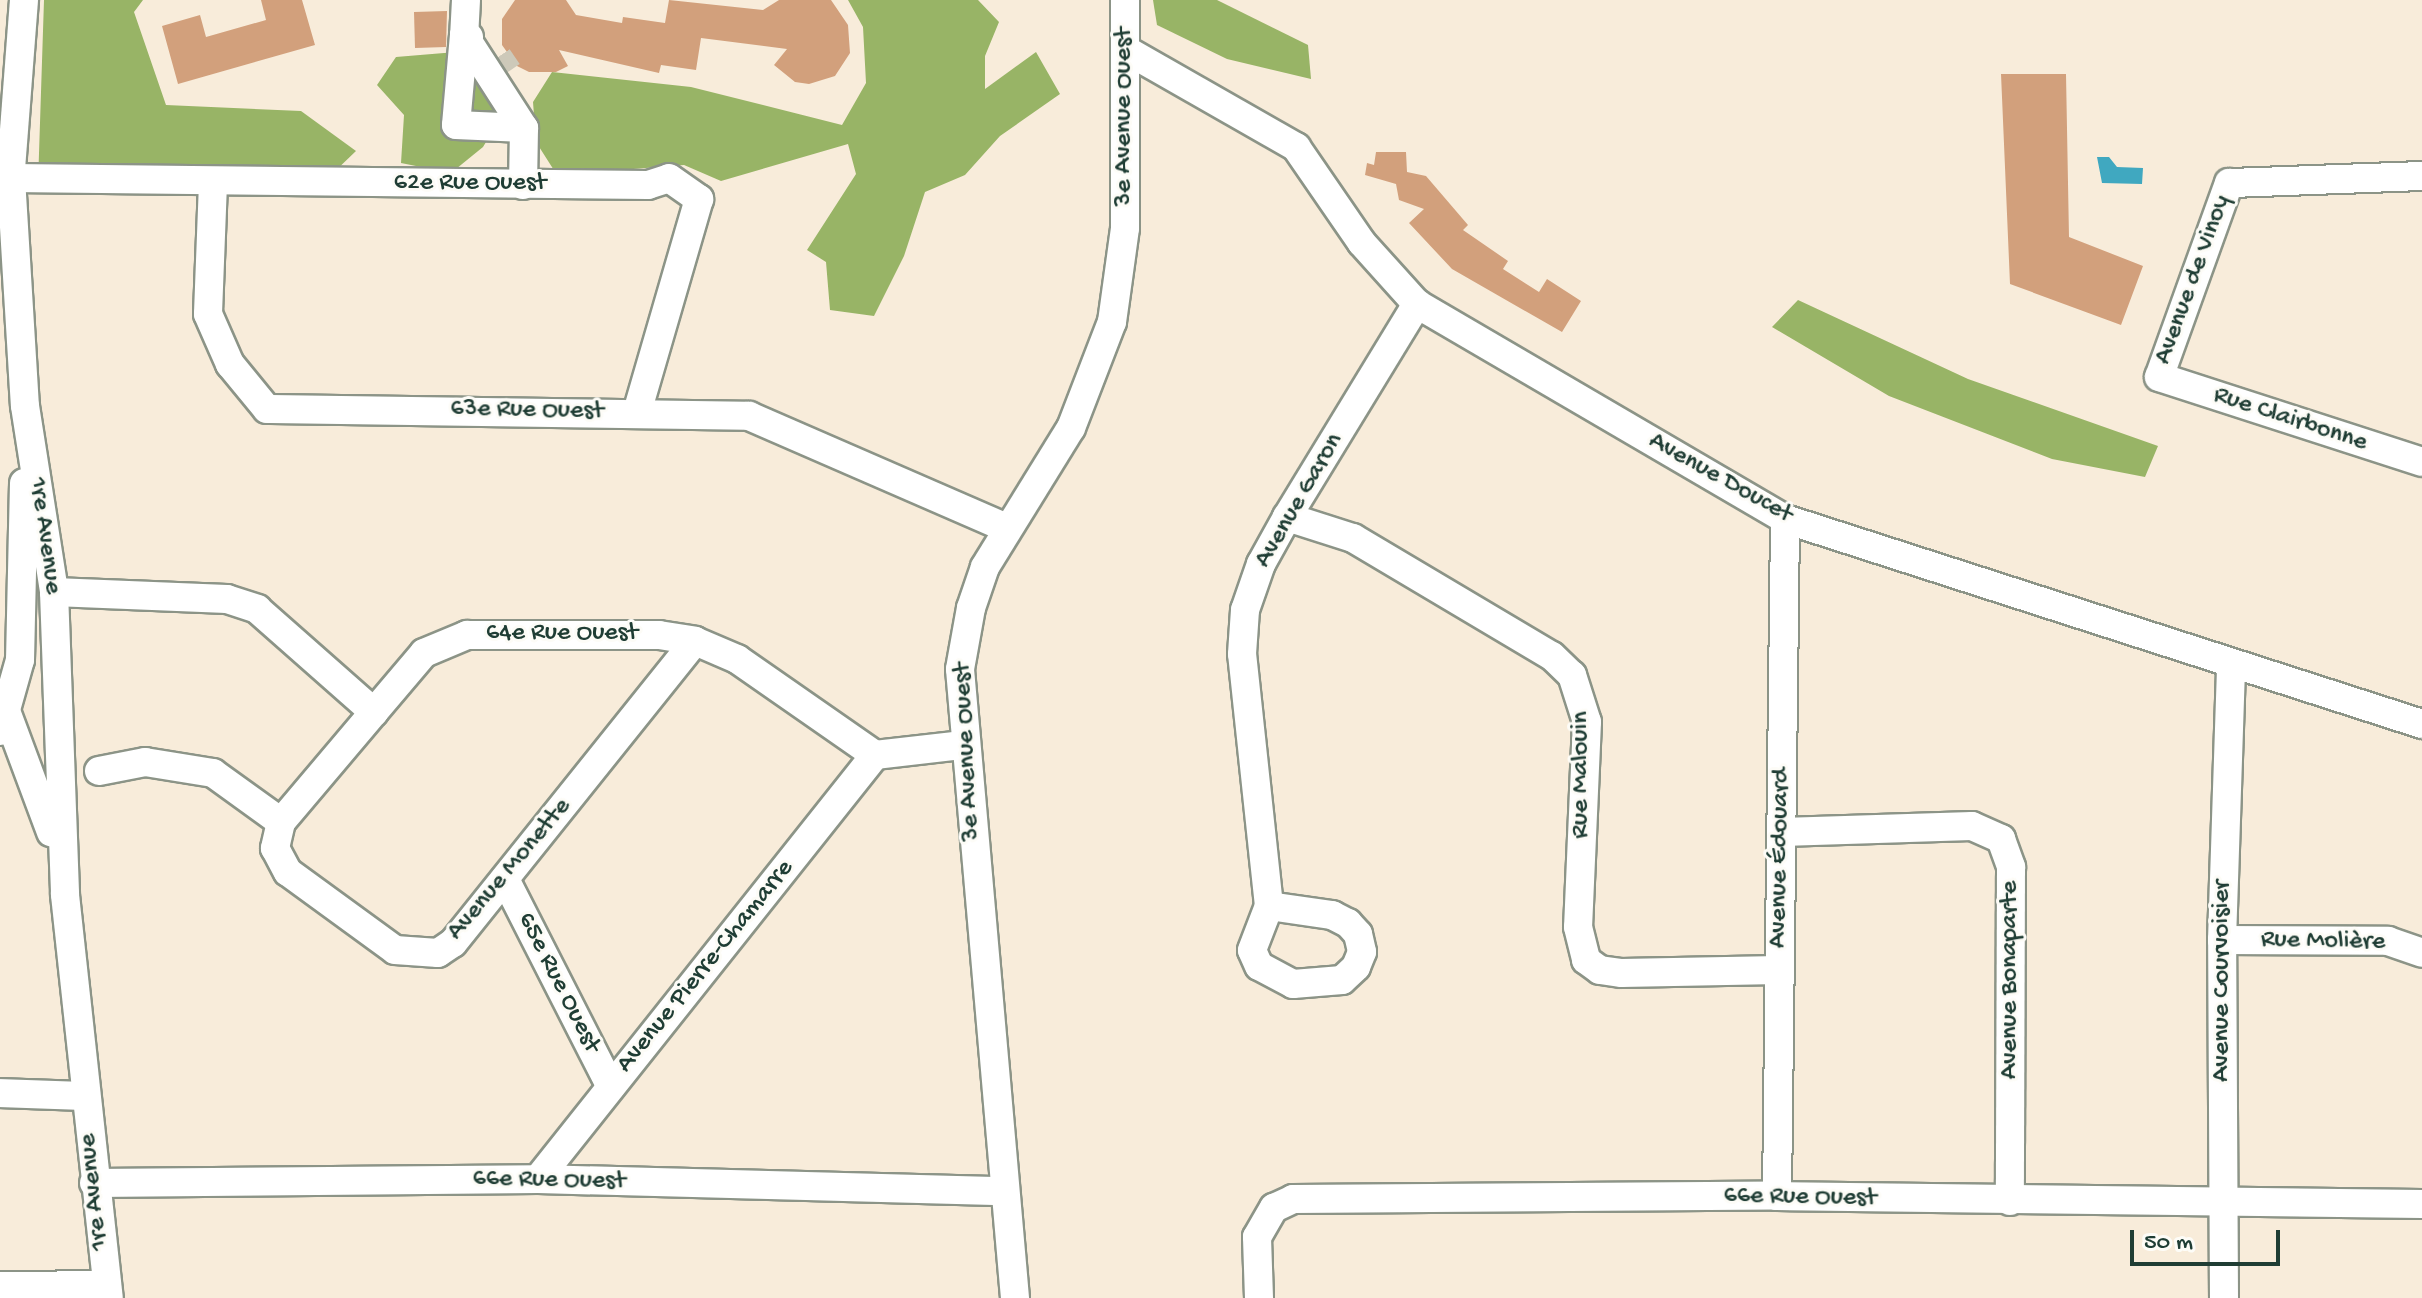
<!DOCTYPE html>
<meta charset="utf-8">
<style>
body{margin:0}
#map{position:relative;width:2422px;height:1298px;overflow:hidden;background:#f8ecda;font-family:"Gochi Hand",sans-serif}
div>[style]{position:absolute}
[style*='--x']{left:calc(var(--x)*1px);top:calc(var(--y)*1px);width:calc(var(--w)*1px);rotate:calc(var(--a)*1deg)}
.forest>*{inset:0;background:#98b466}
.water>*{inset:0;background:#40a8c0}
.building>*{inset:0;background:#d2a07c}
.minor-tunnel>*{height:28px;margin-top:-14px;transform-origin:0;background:repeating-linear-gradient(90deg,#cdc9b9 0 28px,transparent 0 42px)}
.roads{filter:drop-shadow(2px 0 #8c9487) drop-shadow(-2px 0 #8c9487) drop-shadow(0 2px #8c9487) drop-shadow(0 -2px #8c9487)}
.minor>*{height:28px;margin:-14px;padding:0 14px;transform-origin:14px;border-radius:14px;background:#fff}
span{translate:-50% -50%;white-space:nowrap;text-align:center;line-height:1.15;-webkit-text-stroke:6px #fdfcf7;paint-order:stroke}
.street-label{font-size:26px;color:#1f3d34}
.scale{position:absolute;left:2130px;top:1230px;width:150px;height:36px;box-sizing:border-box;border:4px solid #1f3d34;border-top:0;padding-left:10px;font-size:24px;line-height:28px;white-space:nowrap;color:#1f3d34;-webkit-text-stroke:6px #fdfcf7;paint-order:stroke}
</style>
<div id="map">
<div class="forest">
<div style="clip-path:polygon(44px 0,143px 0,134px 12px,166px 105px,301px 111px,356px 151px,330px 176px,38px 184px)"></div>
<div style="clip-path:polygon(848px 0,978px 0,999px 22px,985px 56px,985px 89px,1036px 52px,1060px 94px,1000px 136px,965px 175px,925px 192px,904px 256px,874px 316px,830px 310px,826px 262px,807px 250px,856px 174px,848px 144px,721px 181px,684px 165px,557px 175px,536px 142px,533px 102px,552px 72px,691px 87px,842px 125px,866px 83px,863px 27px)"></div>
<div style="clip-path:polygon(1153px 0,1217px 0,1308px 45px,1311px 79px,1227px 59px,1157px 25px)"></div>
<div style="clip-path:polygon(456px 52px,481px 74px,500px 119px,483px 147px,451px 173px,401px 163px,404px 115px,377px 85px,396px 57px)"></div>
<div style="clip-path:polygon(1798px 300px,1968px 379px,2158px 446px,2145px 477px,2052px 459px,1889px 396px,1772px 327px)"></div>
</div>
<div class="water">
<div style="clip-path:polygon(2109px 157px,2117px 167px,2143px 168px,2142px 184px,2102px 183px,2097px 157px)"></div>
</div>
<div class="building">
<div style="clip-path:polygon(261px 0,302px 0,315px 45px,178px 84px,162px 26px,200px 15px,206px 37px,266px 20px)"></div>
<div style="clip-path:polygon(515px 0,566px 0,576px 15px,622px 23px,623px 17px,665px 23px,669px 0,763px 10px,779px 0,831px 0,848px 25px,850px 53px,835px 76px,809px 84px,795px 82px,774px 65px,787px 49px,701px 38px,696px 70px,661px 65px,659px 73px,559px 50px,568px 66px,556px 72px,529px 72px,517px 66px,502px 45px,502px 19px)"></div>
<div style="clip-path:polygon(447px 11px,446px 47px,415px 48px,414px 12px)"></div>
<div style="clip-path:polygon(2001px 74px,2066px 74px,2069px 237px,2143px 266px,2121px 325px,2010px 284px)"></div>
<div style="clip-path:polygon(1376px 152px,1406px 152px,1407px 172px,1426px 176px,1468px 225px,1463px 230px,1508px 261px,1503px 269px,1539px 292px,1547px 279px,1581px 301px,1562px 332px,1452px 269px,1409px 223px,1424px 209px,1399px 200px,1396px 184px,1365px 175px,1367px 163px,1374px 165px)"></div>
</div>
<div class="minor-tunnel">
<div style="--x:498;--y:57;--w:18;--a:56"></div>
</div>
<div class="roads">
<div class="minor">
<div style="--x:466;--y:0;--w:35;--a:93"></div>
<div style="--x:464;--y:35;--w:111;--a:57.2"></div>
<div style="--x:524;--y:128;--w:57;--a:91"></div>
<div style="--x:469;--y:37;--w:5;--a:-158"></div>
<div style="--x:464;--y:35;--w:90;--a:95.1"></div>
<div style="--x:456;--y:125;--w:68;--a:2.5"></div>
<div style="--x:1126;--y:50;--w:196;--a:29.7"></div>
<div style="--x:1296;--y:147;--w:116;--a:55.5"></div>
<div style="--x:1362;--y:243;--w:82;--a:48"></div>
<div style="--x:1417;--y:304;--w:426;--a:30.3"></div>
<div style="--x:1785;--y:519;--w:669;--a:17.84"></div>
<div style="--x:2422;--y:176;--w:193;--a:177.9"></div>
<div style="--x:2229;--y:183;--w:206;--a:109.8"></div>
<div style="--x:2159;--y:377;--w:276;--a:17.9"></div>
<div style="--x:11;--y:178;--w:228;--a:86.5"></div>
<div style="--x:25;--y:406;--w:188;--a:81.1"></div>
<div style="--x:54;--y:592;--w:303;--a:87.9"></div>
<div style="--x:65;--y:895;--w:405;--a:83.8"></div>
<div style="--x:11;--y:178;--w:637;--a:0.63"></div>
<div style="--x:648;--y:185;--w:22;--a:-18"></div>
<div style="--x:669;--y:178;--w:37;--a:35"></div>
<div style="--x:699;--y:199;--w:223;--a:106.2"></div>
<div style="--x:213;--y:183;--w:131;--a:92.2"></div>
<div style="--x:208;--y:314;--w:55;--a:66.3"></div>
<div style="--x:230;--y:364;--w:58;--a:50.6"></div>
<div style="--x:267;--y:409;--w:482;--a:0.8"></div>
<div style="--x:749;--y:416;--w:281;--a:23.5"></div>
<div style="--x:9;--y:195;--w:196;--a:-85.6"></div>
<div style="--x:1287;--y:517;--w:69;--a:17.7"></div>
<div style="--x:1353;--y:538;--w:231;--a:30.7"></div>
<div style="--x:1552;--y:656;--w:28;--a:44"></div>
<div style="--x:1572;--y:675;--w:49;--a:72.3"></div>
<div style="--x:1587;--y:722;--w:205;--a:92.5"></div>
<div style="--x:1578;--y:927;--w:34;--a:76"></div>
<div style="--x:1586;--y:960;--w:17;--a:36"></div>
<div style="--x:1600;--y:970;--w:22;--a:8"></div>
<div style="--x:1622;--y:973;--w:156;--a:-1.1"></div>
<div style="--x:54;--y:592;--w:173;--a:2.3"></div>
<div style="--x:227;--y:599;--w:32;--a:18"></div>
<div style="--x:257;--y:609;--w:156;--a:41.4"></div>
<div style="--x:374;--y:712;--w:77;--a:-49.7"></div>
<div style="--x:424;--y:653;--w:47;--a:-22.7"></div>
<div style="--x:467;--y:635;--w:192;--a:0"></div>
<div style="--x:659;--y:635;--w:36;--a:9"></div>
<div style="--x:695;--y:641;--w:46;--a:23.2"></div>
<div style="--x:737;--y:659;--w:168;--a:34.8"></div>
<div style="--x:875;--y:755;--w:89;--a:-6.5"></div>
<div style="--x:3;--y:703;--w:138;--a:69.6"></div>
<div style="--x:374;--y:712;--w:144;--a:130.2"></div>
<div style="--x:281;--y:822;--w:27;--a:103"></div>
<div style="--x:275;--y:848;--w:27;--a:62"></div>
<div style="--x:288;--y:872;--w:132;--a:36.1"></div>
<div style="--x:395;--y:950;--w:43;--a:4"></div>
<div style="--x:438;--y:953;--w:18;--a:-34"></div>
<div style="--x:453;--y:943;--w:387;--a:-51.3"></div>
<div style="--x:0;--y:731;--w:74;--a:-74.3"></div>
<div style="--x:20;--y:660;--w:177;--a:-88.7"></div>
<div style="--x:99;--y:771;--w:47;--a:-11.1"></div>
<div style="--x:145;--y:762;--w:69;--a:9.2"></div>
<div style="--x:213;--y:773;--w:84;--a:35.8"></div>
<div style="--x:1782;--y:832;--w:190;--a:-1.8"></div>
<div style="--x:1972;--y:826;--w:32;--a:24"></div>
<div style="--x:2001;--y:839;--w:30;--a:70"></div>
<div style="--x:2011;--y:867;--w:334;--a:90.2"></div>
<div style="--x:505;--y:879;--w:233;--a:63"></div>
<div style="--x:1269;--y:906;--w:64;--a:8.1"></div>
<div style="--x:1332;--y:915;--w:18;--a:27"></div>
<div style="--x:1348;--y:923;--w:15;--a:48"></div>
<div style="--x:1358;--y:934;--w:18;--a:77"></div>
<div style="--x:1362;--y:952;--w:16;--a:112"></div>
<div style="--x:1356;--y:967;--w:19;--a:137"></div>
<div style="--x:1342;--y:980;--w:49;--a:175.3"></div>
<div style="--x:1293;--y:984;--w:38;--a:-152"></div>
<div style="--x:1259;--y:966;--w:17;--a:-114"></div>
<div style="--x:1252;--y:950;--w:47;--a:-68.9"></div>
<div style="--x:1269;--y:906;--w:253;--a:-96.1"></div>
<div style="--x:1242;--y:654;--w:44;--a:-86.1"></div>
<div style="--x:1245;--y:610;--w:49;--a:-70.8"></div>
<div style="--x:1261;--y:564;--w:54;--a:-61"></div>
<div style="--x:1287;--y:517;--w:250;--a:-58.6"></div>
<div style="--x:2222;--y:940;--w:166;--a:0.3"></div>
<div style="--x:2388;--y:941;--w:36;--a:19"></div>
<div style="--x:0;--y:1093;--w:84;--a:2"></div>
<div style="--x:538;--y:1179;--w:542;--a:-51.52"></div>
<div style="--x:94;--y:1183;--w:444;--a:-0.5"></div>
<div style="--x:538;--y:1179;--w:466;--a:1.5"></div>
<div style="--x:1777;--y:1196;--w:677;--a:-89.32"></div>
<div style="--x:0;--y:1286;--w:106;--a:-0.5"></div>
<div style="--x:1015;--y:1298;--w:631;--a:-95"></div>
<div style="--x:960;--y:669;--w:62;--a:-79.8"></div>
<div style="--x:971;--y:608;--w:43;--a:-71.1"></div>
<div style="--x:985;--y:567;--w:163;--a:-58.3"></div>
<div style="--x:1071;--y:428;--w:114;--a:-68.9"></div>
<div style="--x:1112;--y:322;--w:95;--a:-82.1"></div>
<div style="--x:1125;--y:228;--w:228;--a:-90"></div>
<div style="--x:1259;--y:1298;--w:61;--a:-91.9"></div>
<div style="--x:1257;--y:1237;--w:34;--a:-60"></div>
<div style="--x:1274;--y:1208;--w:21;--a:-25"></div>
<div style="--x:1293;--y:1199;--w:484;--a:-0.4"></div>
<div style="--x:1777;--y:1196;--w:645;--a:0.71"></div>
<div style="--x:2224;--y:1298;--w:358;--a:-90.3"></div>
<div style="--x:2222;--y:940;--w:276;--a:-88.1"></div>
</div>
</div>
<div class="street-label">
<span style="left:1125px;top:117px;rotate:-90deg">3e Avenue Ouest</span>
<span style="left:470px;top:184px">62e Rue Ouest</span>
<span style="left:2194px;top:280px;rotate:-70deg">Avenue de Vinoy</span>
<span style="left:527px;top:411px;rotate:1deg">63e Rue Ouest</span>
<span style="left:2290px;top:420px;rotate:18deg">Rue Clairbonne</span>
<span style="left:1720px;top:479px;rotate:29deg">Avenue Doucet</span>
<span style="left:1300px;top:501px;rotate:-60deg">Avenue Garon</span>
<span style="left:44px;top:536px;rotate:82deg">1re Avenue</span>
<span style="left:562px;top:634px">64e Rue Ouest</span>
<span style="left:968px;top:752px;rotate:-93deg">3e Avenue Ouest</span>
<span style="left:1582px;top:775px;rotate:-90deg">Rue Malouin</span>
<span style="left:1781px;top:858px;rotate:-89deg">Avenue Édouard</span>
<span style="left:510px;top:870px;rotate:-50deg">Avenue Monette</span>
<span style="left:2323px;top:942px;rotate:1deg">Rue Molière</span>
<span style="left:706px;top:967px;rotate:-51deg">Avenue Pierre-Chamarre</span>
<span style="left:2011px;top:980px;rotate:-90deg">Avenue Bonaparte</span>
<span style="left:2223px;top:981px;rotate:-90deg">Avenue Courvoisier</span>
<span style="left:558px;top:983px;rotate:63deg">65e Rue Ouest</span>
<span style="left:549px;top:1181px;rotate:1deg">66e Rue Ouest</span>
<span style="left:95px;top:1192px;rotate:-96deg">1re Avenue</span>
<span style="left:1800px;top:1198px;rotate:1deg">66e Rue Ouest</span>
</div>
<div class="scale">50 m</div>
</div>
